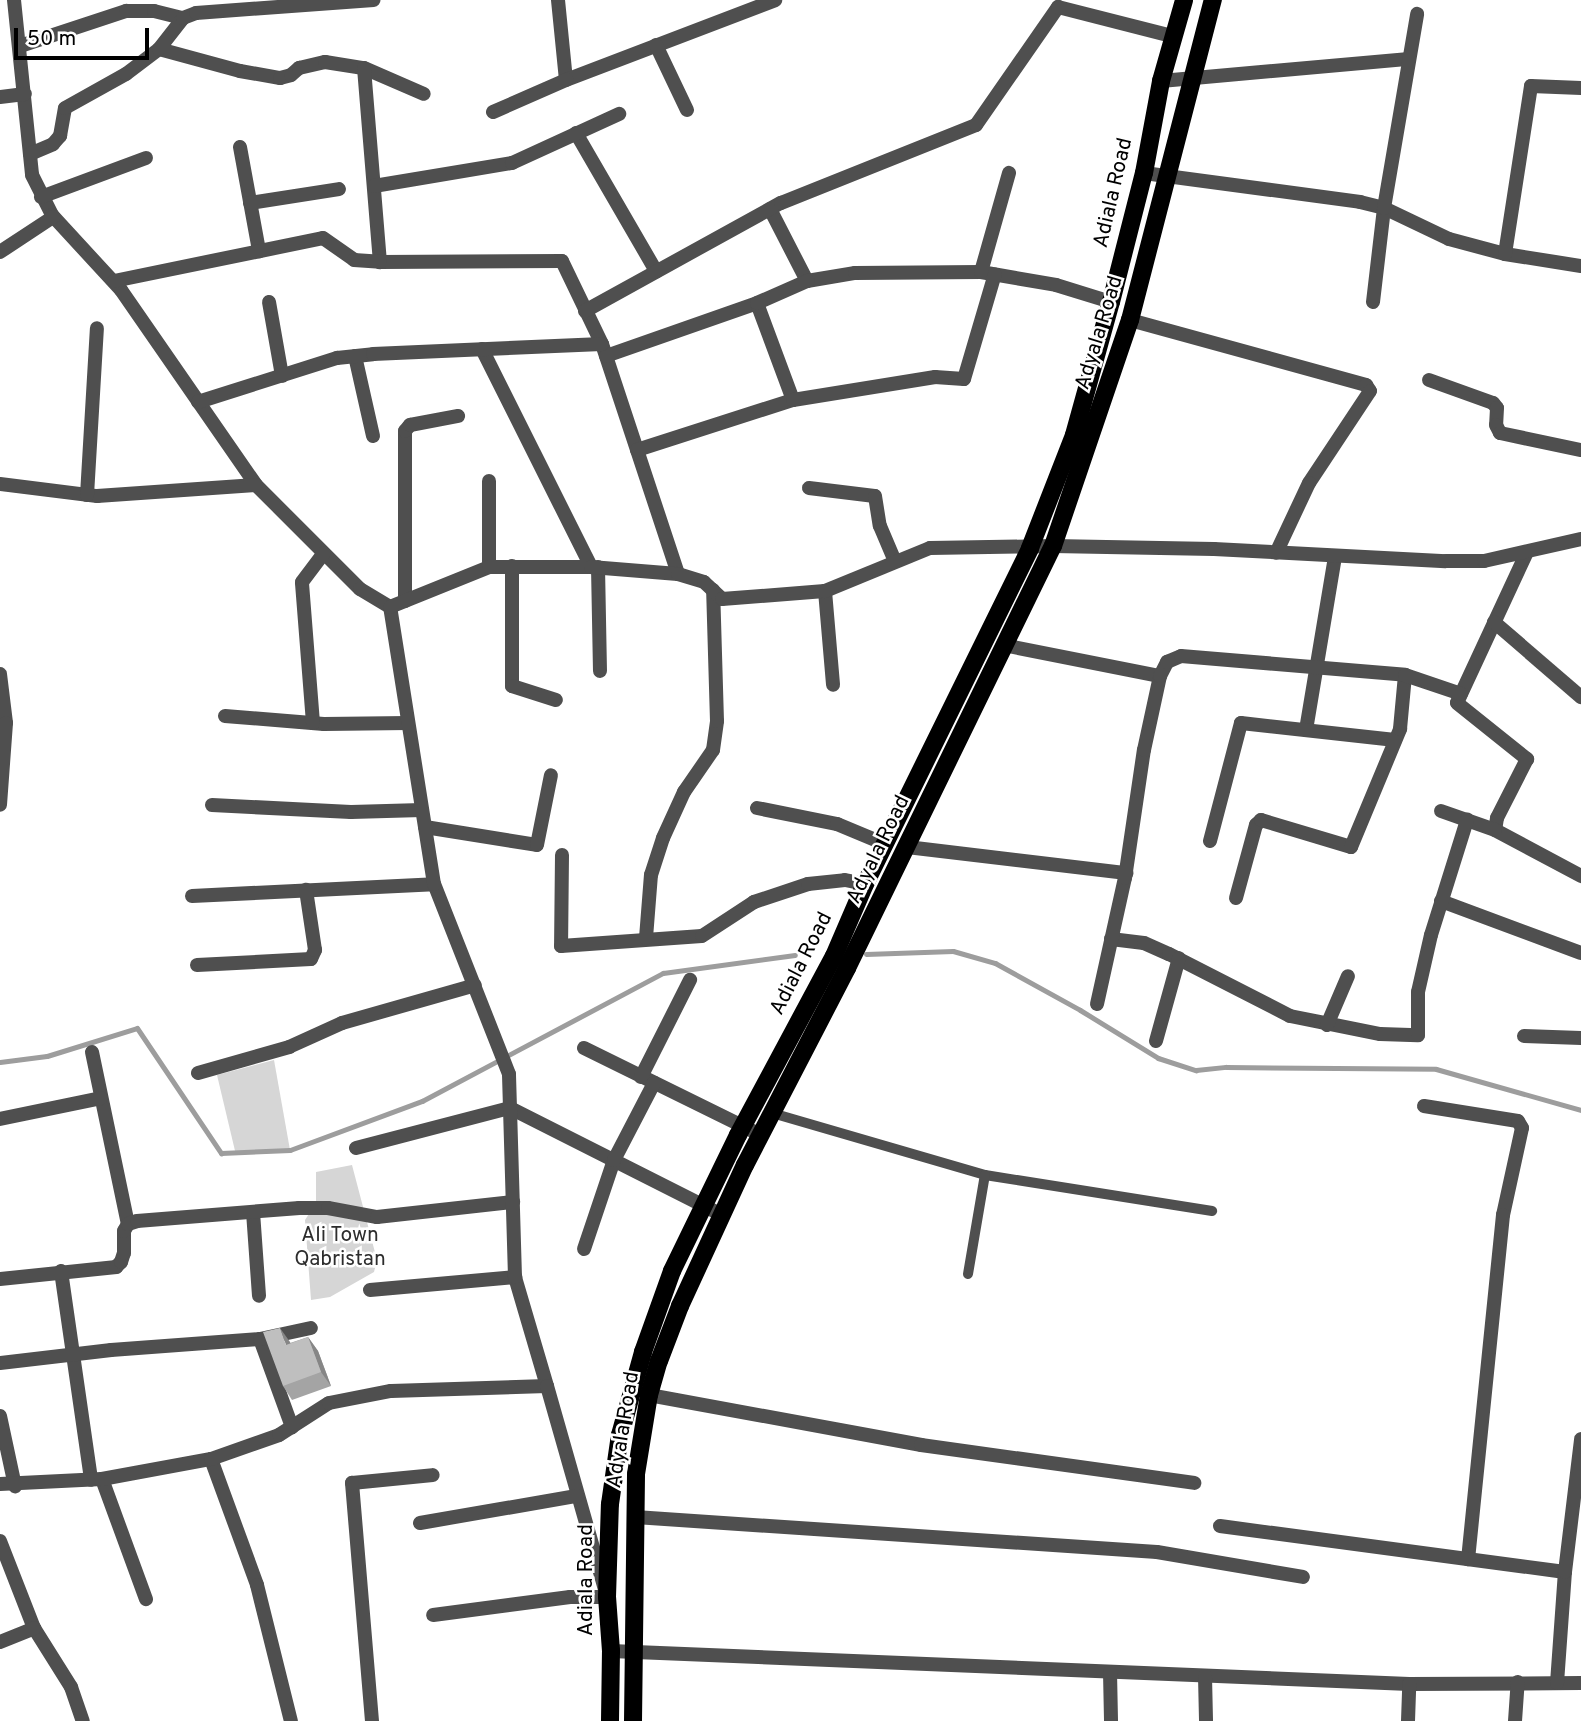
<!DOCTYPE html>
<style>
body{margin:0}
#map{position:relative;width:1581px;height:1721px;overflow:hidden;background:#fff;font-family:Overpass,sans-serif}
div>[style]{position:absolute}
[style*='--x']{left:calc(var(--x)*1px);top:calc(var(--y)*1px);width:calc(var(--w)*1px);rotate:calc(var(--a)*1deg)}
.green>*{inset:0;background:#d6d6d6}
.stream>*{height:5px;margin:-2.5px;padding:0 2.5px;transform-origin:2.5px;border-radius:2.5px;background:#9d9d9d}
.service>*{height:10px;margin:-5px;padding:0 5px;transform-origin:5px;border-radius:5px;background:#4f4f4f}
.minor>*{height:14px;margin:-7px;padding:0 7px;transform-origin:7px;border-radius:7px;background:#4f4f4f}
.primary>*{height:18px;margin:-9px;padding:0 9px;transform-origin:9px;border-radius:9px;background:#000}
.wall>*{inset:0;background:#a4a4a4}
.shaded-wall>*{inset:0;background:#868686}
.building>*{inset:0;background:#bfbfbf}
span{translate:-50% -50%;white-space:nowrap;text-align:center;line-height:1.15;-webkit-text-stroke:5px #fff;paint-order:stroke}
.street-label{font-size:21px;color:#000}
.park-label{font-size:21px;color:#2d2d2d}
.scale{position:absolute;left:14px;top:28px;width:135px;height:32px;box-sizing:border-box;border:4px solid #000;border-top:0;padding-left:9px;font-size:21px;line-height:24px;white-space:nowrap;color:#000;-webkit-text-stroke:5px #fff;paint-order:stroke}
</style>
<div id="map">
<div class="green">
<div style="clip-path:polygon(274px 1060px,290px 1150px,236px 1155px,217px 1075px)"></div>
<div style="clip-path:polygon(352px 1165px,377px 1260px,374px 1272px,330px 1297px,311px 1300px,305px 1220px,316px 1203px,316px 1172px)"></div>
</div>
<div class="stream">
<div style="--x:866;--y:954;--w:87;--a:-2"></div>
<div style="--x:953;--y:951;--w:44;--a:15.9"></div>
<div style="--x:995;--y:963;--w:97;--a:28.9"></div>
<div style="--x:1080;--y:1010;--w:92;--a:31.6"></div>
<div style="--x:1158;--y:1058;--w:40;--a:18"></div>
<div style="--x:1196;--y:1070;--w:30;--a:-6"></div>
<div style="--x:1226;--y:1067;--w:210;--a:0.5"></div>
<div style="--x:1436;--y:1069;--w:151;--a:15.8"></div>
<div style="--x:0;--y:1062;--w:47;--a:-7.3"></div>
<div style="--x:47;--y:1056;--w:94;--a:-17.3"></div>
<div style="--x:137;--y:1028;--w:151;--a:56.1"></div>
<div style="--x:221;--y:1153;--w:69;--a:-2.5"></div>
<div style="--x:290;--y:1150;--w:141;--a:-20.4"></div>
<div style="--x:422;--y:1101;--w:273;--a:-28"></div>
<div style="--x:663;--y:973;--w:133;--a:-7.8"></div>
</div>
<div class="service">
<div style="--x:772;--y:1113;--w:222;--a:16.2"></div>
<div style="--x:985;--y:1175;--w:230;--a:9"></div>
<div style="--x:968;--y:1274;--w:100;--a:-80.3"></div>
</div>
<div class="minor">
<div style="--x:14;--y:0;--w:176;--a:84.1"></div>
<div style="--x:32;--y:175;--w:45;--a:63.4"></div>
<div style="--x:52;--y:215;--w:102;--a:47.4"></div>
<div style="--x:121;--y:290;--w:237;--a:55.3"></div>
<div style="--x:256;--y:485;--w:147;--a:45"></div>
<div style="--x:360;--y:589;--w:35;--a:31"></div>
<div style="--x:558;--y:0;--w:80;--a:84.3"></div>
<div style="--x:566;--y:80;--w:224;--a:-20.9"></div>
<div style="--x:656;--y:45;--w:72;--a:64.5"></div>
<div style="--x:20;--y:46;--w:112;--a:-18.3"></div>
<div style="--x:126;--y:11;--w:28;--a:0"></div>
<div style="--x:154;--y:11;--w:30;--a:14"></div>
<div style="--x:159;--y:49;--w:84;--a:15.2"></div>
<div style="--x:240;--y:71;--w:41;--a:9.9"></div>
<div style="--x:280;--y:78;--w:11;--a:-15"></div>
<div style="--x:291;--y:75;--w:11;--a:-41"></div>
<div style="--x:299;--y:68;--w:27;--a:-13"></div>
<div style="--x:325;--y:62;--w:39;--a:9"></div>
<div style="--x:364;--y:68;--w:65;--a:23.4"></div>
<div style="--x:364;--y:68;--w:195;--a:85.3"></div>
<div style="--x:380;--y:262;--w:182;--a:-0.3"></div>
<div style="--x:562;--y:261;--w:92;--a:64.3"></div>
<div style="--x:602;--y:344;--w:242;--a:71.7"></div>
<div style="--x:1161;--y:81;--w:249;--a:-5.1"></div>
<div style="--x:0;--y:97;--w:25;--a:-7"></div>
<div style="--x:493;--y:112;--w:80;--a:-23.7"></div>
<div style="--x:576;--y:133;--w:160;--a:59.9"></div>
<div style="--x:240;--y:147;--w:106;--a:79.6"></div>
<div style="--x:30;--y:154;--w:25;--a:-23"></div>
<div style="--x:53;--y:144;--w:11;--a:-49"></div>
<div style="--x:60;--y:136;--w:28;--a:-80"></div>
<div style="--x:65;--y:108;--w:70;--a:-29.1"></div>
<div style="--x:126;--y:74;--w:41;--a:-37.1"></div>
<div style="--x:159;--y:49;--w:39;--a:-52"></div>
<div style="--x:183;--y:18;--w:14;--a:-21"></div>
<div style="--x:196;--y:13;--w:178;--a:-4.2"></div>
<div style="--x:1144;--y:173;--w:218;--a:7.6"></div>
<div style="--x:1360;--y:202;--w:25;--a:14"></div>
<div style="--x:1384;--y:208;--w:72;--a:25.5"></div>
<div style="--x:1449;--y:239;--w:58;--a:15"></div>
<div style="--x:1505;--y:254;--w:77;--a:9"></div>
<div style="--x:374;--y:186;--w:140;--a:-9.5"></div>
<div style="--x:512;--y:163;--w:118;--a:-24.6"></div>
<div style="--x:41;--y:197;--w:112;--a:-20.4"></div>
<div style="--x:250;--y:203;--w:90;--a:-8.9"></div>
<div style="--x:770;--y:209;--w:81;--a:62.8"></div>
<div style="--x:807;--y:281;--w:49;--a:-9.5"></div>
<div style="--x:855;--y:273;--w:126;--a:-0.5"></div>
<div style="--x:981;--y:272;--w:76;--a:9.8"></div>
<div style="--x:1056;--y:285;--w:58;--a:17.2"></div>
<div style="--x:0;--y:252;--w:64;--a:-33.4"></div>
<div style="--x:1505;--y:254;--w:170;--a:-81.2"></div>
<div style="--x:1531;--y:86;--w:50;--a:2.3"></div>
<div style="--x:981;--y:272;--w:103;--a:-74.2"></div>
<div style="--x:114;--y:281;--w:213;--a:-11.6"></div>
<div style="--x:323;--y:238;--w:38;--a:35"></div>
<div style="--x:354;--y:260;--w:26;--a:4"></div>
<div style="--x:269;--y:302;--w:75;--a:80"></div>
<div style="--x:1373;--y:302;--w:95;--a:-83.3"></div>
<div style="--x:1384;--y:208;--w:197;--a:-80.3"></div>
<div style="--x:585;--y:311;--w:224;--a:-28.9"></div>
<div style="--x:781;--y:203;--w:210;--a:-21.8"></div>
<div style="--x:976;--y:125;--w:144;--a:-55.2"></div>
<div style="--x:1058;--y:7;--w:118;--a:14.3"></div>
<div style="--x:1130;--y:320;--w:245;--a:15.4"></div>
<div style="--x:1366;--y:385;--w:7;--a:56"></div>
<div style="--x:1370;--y:391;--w:110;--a:123.5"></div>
<div style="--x:1309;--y:483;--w:77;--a:115.2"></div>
<div style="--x:482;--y:349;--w:244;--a:63.4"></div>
<div style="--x:355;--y:356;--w:82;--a:77.3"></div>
<div style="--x:606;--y:356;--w:160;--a:-19.3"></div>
<div style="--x:1429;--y:380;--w:68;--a:19.8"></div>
<div style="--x:1493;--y:403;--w:6;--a:51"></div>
<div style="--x:1497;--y:408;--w:17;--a:93"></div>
<div style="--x:1496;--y:425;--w:9;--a:63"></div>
<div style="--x:1500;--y:433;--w:83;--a:11.9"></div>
<div style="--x:793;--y:400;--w:103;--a:-110.4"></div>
<div style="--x:757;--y:303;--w:55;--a:-23.7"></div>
<div style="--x:198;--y:402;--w:146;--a:-17.6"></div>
<div style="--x:337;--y:358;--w:36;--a:-6"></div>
<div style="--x:373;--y:354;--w:229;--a:-2.5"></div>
<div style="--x:637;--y:450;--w:164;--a:-17.8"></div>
<div style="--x:793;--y:400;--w:144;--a:-9.2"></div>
<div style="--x:935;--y:377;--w:29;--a:4"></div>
<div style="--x:964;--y:379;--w:109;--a:-73.6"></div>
<div style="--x:489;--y:481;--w:86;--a:90"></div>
<div style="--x:0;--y:484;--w:98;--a:7.1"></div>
<div style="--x:97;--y:496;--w:159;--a:-4"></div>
<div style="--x:809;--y:488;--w:66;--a:6.9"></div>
<div style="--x:875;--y:496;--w:30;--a:81"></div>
<div style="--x:880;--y:526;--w:38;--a:67"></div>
<div style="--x:87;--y:495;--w:167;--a:-86.6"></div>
<div style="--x:1527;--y:552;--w:166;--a:114.9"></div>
<div style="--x:1457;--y:703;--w:90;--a:38.7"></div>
<div style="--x:1527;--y:759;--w:66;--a:117"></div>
<div style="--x:1497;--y:818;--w:12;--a:99"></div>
<div style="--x:1495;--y:830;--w:98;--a:28.1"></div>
<div style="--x:512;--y:566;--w:120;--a:90"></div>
<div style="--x:512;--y:686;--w:46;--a:17.7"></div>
<div style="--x:598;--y:567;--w:104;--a:88.9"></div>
<div style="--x:825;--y:591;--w:94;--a:85.1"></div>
<div style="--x:405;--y:601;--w:170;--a:-90"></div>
<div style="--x:405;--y:431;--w:8;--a:-50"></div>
<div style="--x:410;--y:425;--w:49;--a:-10.6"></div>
<div style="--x:1494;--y:622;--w:115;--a:40.8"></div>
<div style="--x:1003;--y:645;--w:160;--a:11.2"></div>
<div style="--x:0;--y:674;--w:49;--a:83"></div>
<div style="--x:6;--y:723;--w:82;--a:94.2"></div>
<div style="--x:225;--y:716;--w:99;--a:4.6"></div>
<div style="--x:324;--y:724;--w:84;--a:-0.7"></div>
<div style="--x:313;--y:723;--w:141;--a:-94.5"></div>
<div style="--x:302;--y:582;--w:36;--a:-53"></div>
<div style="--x:1306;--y:730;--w:175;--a:-80.5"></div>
<div style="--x:212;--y:805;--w:139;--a:2.9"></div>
<div style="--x:351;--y:812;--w:71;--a:-1.6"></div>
<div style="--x:757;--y:808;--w:82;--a:11.3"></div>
<div style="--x:837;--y:824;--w:52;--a:22.6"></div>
<div style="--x:1441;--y:811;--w:57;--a:19.4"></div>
<div style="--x:425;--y:827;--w:113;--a:9.1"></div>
<div style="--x:537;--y:845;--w:71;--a:-78.7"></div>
<div style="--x:1210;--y:841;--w:122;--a:-75.3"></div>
<div style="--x:1241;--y:723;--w:155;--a:6.3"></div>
<div style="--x:907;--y:847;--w:221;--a:6.8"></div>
<div style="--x:562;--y:855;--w:91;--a:90.6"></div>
<div style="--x:561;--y:946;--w:141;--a:-4.1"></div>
<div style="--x:702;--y:936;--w:62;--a:-33.2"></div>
<div style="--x:754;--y:902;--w:57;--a:-18.4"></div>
<div style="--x:808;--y:884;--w:37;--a:-6"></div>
<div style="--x:845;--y:880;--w:20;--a:11"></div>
<div style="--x:192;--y:896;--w:242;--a:-2.8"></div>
<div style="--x:1236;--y:898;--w:76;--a:-74.7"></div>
<div style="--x:1256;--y:825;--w:7;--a:-45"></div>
<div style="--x:1261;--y:820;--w:94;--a:16.7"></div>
<div style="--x:1351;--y:847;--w:128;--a:-67.4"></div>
<div style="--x:1400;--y:729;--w:54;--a:-84.7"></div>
<div style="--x:1441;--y:901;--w:149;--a:20.4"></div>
<div style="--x:646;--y:938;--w:63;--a:-85.5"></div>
<div style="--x:651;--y:875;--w:39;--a:-72"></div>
<div style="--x:663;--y:838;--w:51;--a:-65.5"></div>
<div style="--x:684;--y:792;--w:51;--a:-55.4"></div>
<div style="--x:713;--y:750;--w:29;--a:-82"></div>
<div style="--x:717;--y:721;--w:131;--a:-91.7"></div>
<div style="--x:1111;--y:939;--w:33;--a:7"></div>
<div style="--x:1144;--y:943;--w:27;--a:24"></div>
<div style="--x:1169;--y:954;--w:136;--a:27.1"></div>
<div style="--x:1290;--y:1016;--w:92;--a:11.3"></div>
<div style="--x:1380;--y:1034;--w:38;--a:2"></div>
<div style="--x:1418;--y:1035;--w:43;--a:-90"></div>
<div style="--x:1418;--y:992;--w:58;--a:-77.2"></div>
<div style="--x:1431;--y:935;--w:121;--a:-72.6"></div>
<div style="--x:197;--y:965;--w:114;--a:-3"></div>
<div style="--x:311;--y:959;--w:10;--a:-66"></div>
<div style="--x:315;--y:950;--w:61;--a:-98.5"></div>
<div style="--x:1097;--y:1004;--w:129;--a:-77.5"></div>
<div style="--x:1125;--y:878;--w:129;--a:-81.6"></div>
<div style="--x:1144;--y:750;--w:76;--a:-77.8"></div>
<div style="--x:1160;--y:676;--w:16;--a:-63"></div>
<div style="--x:1167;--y:662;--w:15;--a:-23"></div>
<div style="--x:1181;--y:656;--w:225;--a:4.8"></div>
<div style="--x:1405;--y:675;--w:59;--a:18.7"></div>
<div style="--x:1327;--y:1025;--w:53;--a:-66.8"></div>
<div style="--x:1524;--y:1036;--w:57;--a:2"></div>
<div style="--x:1156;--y:1041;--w:86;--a:-74.5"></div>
<div style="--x:584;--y:1048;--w:197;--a:26.2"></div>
<div style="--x:92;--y:1052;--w:176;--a:78.2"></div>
<div style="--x:198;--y:1073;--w:95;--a:-15.9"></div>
<div style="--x:289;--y:1047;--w:58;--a:-24.4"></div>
<div style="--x:342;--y:1023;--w:138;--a:-15.9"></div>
<div style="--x:641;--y:1077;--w:109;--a:-63.2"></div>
<div style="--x:1424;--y:1106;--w:95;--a:9.1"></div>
<div style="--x:1518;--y:1121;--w:8;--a:60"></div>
<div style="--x:1522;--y:1128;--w:89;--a:102.3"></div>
<div style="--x:1503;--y:1215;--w:346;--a:95.8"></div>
<div style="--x:0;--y:1119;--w:103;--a:-11.7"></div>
<div style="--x:356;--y:1148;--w:159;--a:-14.6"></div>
<div style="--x:510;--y:1108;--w:237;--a:26.8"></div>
<div style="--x:253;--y:1212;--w:84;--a:85.9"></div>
<div style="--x:584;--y:1249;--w:94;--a:-71.4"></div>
<div style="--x:614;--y:1160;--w:87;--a:-62.5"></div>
<div style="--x:61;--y:1271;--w:211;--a:81.8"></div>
<div style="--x:0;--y:1279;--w:117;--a:-5.9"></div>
<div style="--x:116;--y:1267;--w:7;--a:-45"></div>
<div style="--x:121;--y:1262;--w:9;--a:-72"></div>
<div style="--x:124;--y:1253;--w:22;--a:-90"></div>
<div style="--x:124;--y:1231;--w:8;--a:-60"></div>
<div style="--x:128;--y:1224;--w:9;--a:-18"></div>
<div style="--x:137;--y:1221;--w:163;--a:-4.6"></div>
<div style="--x:299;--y:1208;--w:29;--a:0"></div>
<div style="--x:328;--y:1208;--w:50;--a:10.4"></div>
<div style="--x:377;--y:1217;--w:137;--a:-6.3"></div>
<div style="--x:370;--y:1290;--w:146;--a:-5.1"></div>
<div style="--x:260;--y:1339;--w:94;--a:70"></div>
<div style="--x:0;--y:1363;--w:112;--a:-6.7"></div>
<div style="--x:111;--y:1350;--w:149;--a:-4.2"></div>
<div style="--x:260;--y:1339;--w:52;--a:-12.2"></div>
<div style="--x:547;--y:1386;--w:114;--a:-106.4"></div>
<div style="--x:515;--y:1277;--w:203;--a:-91.7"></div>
<div style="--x:509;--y:1074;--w:204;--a:-111.5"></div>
<div style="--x:434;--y:884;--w:280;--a:-99"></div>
<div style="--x:390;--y:607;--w:107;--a:-22"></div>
<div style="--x:489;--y:567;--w:102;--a:0"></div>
<div style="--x:591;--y:567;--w:87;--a:4.6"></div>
<div style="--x:678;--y:574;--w:27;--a:17"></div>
<div style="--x:704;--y:582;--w:25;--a:43"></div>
<div style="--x:722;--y:599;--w:103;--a:-4.4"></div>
<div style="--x:825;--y:591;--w:113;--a:-22.3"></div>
<div style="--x:930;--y:548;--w:123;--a:-0.9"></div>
<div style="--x:1053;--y:546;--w:161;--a:1.1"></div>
<div style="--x:1214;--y:549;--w:232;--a:3"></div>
<div style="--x:1446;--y:561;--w:38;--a:0"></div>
<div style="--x:1484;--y:561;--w:99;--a:-12.8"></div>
<div style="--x:649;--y:1395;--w:277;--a:10.4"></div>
<div style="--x:921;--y:1445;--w:276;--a:7.9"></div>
<div style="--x:0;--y:1416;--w:72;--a:77.9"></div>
<div style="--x:211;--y:1459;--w:134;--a:69.9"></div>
<div style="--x:257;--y:1585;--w:140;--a:76"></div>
<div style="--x:102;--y:1479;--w:128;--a:69.9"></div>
<div style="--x:0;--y:1484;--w:102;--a:-2.8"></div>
<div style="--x:102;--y:1479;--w:111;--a:-10.4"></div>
<div style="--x:211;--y:1459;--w:72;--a:-19.4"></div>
<div style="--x:279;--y:1435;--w:59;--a:-32.6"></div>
<div style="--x:329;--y:1403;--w:63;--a:-11"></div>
<div style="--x:391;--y:1391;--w:156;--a:-1.8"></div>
<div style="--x:547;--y:1386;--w:219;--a:74.1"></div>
<div style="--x:607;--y:1597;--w:37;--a:180"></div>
<div style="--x:570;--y:1597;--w:138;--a:172.5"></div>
<div style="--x:635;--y:1517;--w:523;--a:3.84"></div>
<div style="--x:1157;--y:1552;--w:148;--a:9.7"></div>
<div style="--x:420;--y:1523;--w:159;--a:-9.8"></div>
<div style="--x:1220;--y:1526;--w:348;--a:7.6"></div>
<div style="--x:0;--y:1541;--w:93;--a:68.7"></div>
<div style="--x:34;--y:1628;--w:70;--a:57.9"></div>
<div style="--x:71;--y:1687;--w:36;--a:71"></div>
<div style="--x:0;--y:1642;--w:37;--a:-22"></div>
<div style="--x:611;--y:1651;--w:799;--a:2.37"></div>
<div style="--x:1409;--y:1684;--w:172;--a:-0.3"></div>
<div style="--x:1110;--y:1672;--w:49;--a:88.8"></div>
<div style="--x:1205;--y:1676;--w:45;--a:88.7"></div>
<div style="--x:1557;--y:1683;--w:111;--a:-85.9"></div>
<div style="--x:1565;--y:1572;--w:134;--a:-83.1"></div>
<div style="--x:372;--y:1721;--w:239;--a:-94.8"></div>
<div style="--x:352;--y:1483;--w:81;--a:-5.6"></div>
<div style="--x:1408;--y:1721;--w:37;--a:-88"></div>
<div style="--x:1515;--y:1721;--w:39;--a:-86"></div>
</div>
<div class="primary">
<div style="--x:610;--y:1721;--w:70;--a:-89.2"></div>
<div style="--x:611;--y:1651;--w:54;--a:-94.2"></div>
<div style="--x:607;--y:1597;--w:93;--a:-88.2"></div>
<div style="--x:610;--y:1504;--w:70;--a:-81.8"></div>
<div style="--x:620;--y:1435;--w:86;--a:-74.5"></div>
<div style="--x:643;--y:1352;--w:86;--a:-70.3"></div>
<div style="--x:672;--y:1271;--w:151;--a:-64.1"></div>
<div style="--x:738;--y:1135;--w:203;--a:-61.8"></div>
<div style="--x:834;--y:956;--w:78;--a:-66.7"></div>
<div style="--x:865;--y:884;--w:374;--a:-63.8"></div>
<div style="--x:1030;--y:548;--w:121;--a:-68.7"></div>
<div style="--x:1074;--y:435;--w:138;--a:-74.5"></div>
<div style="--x:1111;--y:302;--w:133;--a:-75.7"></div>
<div style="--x:1144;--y:173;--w:94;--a:-79.5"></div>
<div style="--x:1161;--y:81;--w:84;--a:-74.1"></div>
<div style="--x:633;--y:1721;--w:247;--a:-89.3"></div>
<div style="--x:636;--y:1474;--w:80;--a:-80.7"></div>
<div style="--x:649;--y:1395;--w:35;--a:-74"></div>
<div style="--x:659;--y:1361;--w:59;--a:-69.1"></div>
<div style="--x:680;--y:1306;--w:155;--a:-65.3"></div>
<div style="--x:745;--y:1165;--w:222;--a:-62.6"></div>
<div style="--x:847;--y:968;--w:470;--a:-64"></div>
<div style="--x:1053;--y:546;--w:239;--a:-71.2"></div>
<div style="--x:1130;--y:320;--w:331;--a:-75.5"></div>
</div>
<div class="wall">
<div style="clip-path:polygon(308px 1337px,318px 1351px,331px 1386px,292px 1400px,283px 1386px,290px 1343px)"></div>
</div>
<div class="shaded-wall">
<div style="clip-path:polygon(280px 1328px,290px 1342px,296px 1359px,286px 1345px)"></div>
<div style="clip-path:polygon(308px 1337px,318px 1351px,331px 1386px,321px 1372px)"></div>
</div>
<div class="building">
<div style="clip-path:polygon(280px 1328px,286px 1345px,308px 1337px,321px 1372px,283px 1386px,263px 1332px)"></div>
</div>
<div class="street-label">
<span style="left:1114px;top:193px;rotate:-77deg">Adiala Road</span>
<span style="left:1100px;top:333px;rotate:-73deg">Adyala Road</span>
<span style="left:879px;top:850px;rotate:-64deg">Adyala Road</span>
<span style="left:802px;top:964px;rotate:-63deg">Adiala Road</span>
<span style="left:624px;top:1430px;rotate:-81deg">Adyala Road</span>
<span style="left:587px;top:1580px;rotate:-90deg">Adiala Road</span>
</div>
<div class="park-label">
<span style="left:340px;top:1248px">Ali Town<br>Qabristan</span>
</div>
<div class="scale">50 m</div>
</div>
